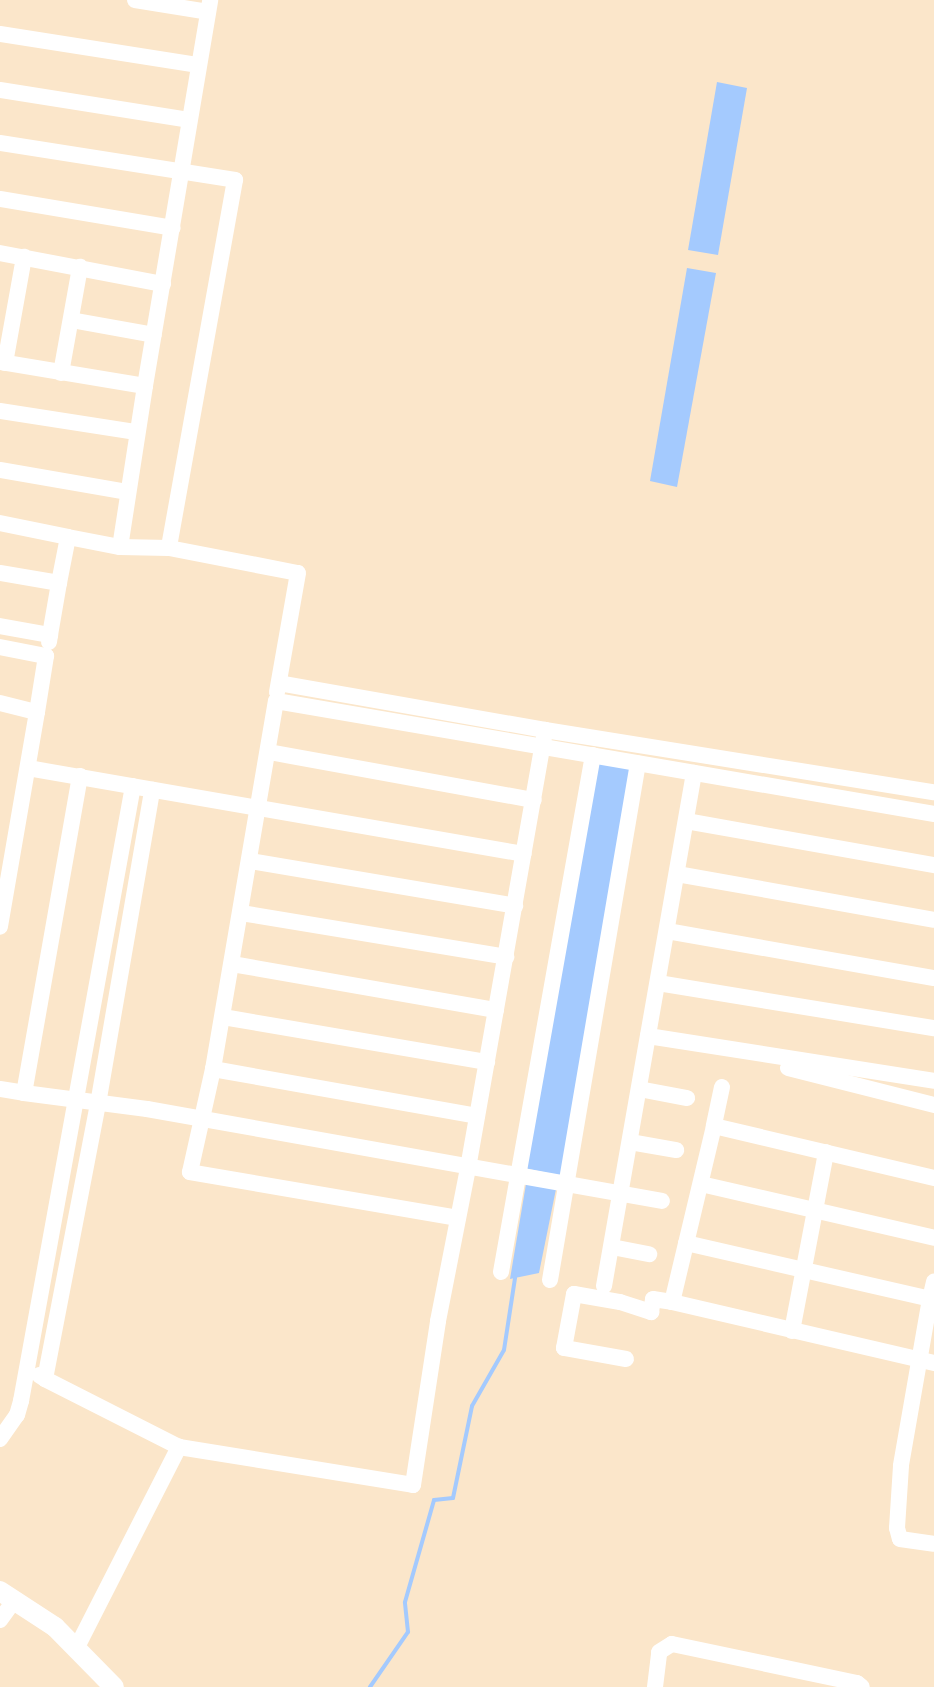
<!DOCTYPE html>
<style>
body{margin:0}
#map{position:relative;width:934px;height:1687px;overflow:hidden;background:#fbe6ca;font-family:Roboto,sans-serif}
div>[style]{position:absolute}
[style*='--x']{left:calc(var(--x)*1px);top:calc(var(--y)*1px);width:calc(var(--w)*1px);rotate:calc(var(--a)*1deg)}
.water>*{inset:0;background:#a4cafe}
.stream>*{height:4px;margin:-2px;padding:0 2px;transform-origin:2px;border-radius:2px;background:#a4cafe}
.minor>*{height:16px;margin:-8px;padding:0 8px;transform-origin:8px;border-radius:8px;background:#fff}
.tertiary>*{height:20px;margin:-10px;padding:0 10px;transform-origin:10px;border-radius:10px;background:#fff}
span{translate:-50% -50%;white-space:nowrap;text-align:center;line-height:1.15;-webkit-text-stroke:8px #fef5ea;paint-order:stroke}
</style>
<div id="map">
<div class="water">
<div style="clip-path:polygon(717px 82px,747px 88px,718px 255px,688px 250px)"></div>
<div style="clip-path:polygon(687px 268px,716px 273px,677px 487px,650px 481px)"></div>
<div style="clip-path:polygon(597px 760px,631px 766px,562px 1176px,524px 1168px)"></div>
<div style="clip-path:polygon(526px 1184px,556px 1189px,539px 1273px,510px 1279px)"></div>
</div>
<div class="stream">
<div style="--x:370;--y:1687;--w:67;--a:-55.4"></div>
<div style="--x:408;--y:1632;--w:30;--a:-96"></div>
<div style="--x:405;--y:1602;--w:106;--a:-74.1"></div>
<div style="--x:434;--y:1500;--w:19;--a:-6"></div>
<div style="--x:453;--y:1498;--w:94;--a:-78.3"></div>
<div style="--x:472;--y:1406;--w:64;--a:-60.3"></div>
<div style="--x:504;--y:1350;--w:73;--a:-81.3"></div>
</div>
<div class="minor">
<div style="--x:135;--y:0;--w:74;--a:9.3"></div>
<div style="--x:0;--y:34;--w:201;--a:8.9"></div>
<div style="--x:0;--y:90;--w:191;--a:9"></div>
<div style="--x:0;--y:143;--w:238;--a:8.9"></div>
<div style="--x:235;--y:180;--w:374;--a:100.2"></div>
<div style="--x:0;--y:199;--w:175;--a:9.5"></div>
<div style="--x:0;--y:253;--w:166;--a:10.8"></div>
<div style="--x:71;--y:320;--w:84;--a:10.2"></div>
<div style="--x:0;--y:362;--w:147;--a:9.4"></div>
<div style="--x:145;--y:386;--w:163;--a:98.8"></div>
<div style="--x:5;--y:363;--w:108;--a:-79.8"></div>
<div style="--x:61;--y:373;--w:108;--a:-79.8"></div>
<div style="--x:145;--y:386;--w:391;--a:-80.4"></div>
<div style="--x:0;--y:411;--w:138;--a:8.8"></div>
<div style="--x:0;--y:470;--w:130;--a:9.8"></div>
<div style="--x:0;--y:523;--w:69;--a:11.6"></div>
<div style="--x:68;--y:537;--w:47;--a:101.1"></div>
<div style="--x:68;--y:537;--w:53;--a:10.9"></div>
<div style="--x:120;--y:547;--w:49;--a:1.2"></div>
<div style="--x:169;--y:548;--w:131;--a:11"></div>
<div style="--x:298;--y:573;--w:121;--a:100"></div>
<div style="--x:0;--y:573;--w:60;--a:9.6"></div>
<div style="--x:59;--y:583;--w:53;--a:99.8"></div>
<div style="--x:0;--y:626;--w:51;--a:10.2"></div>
<div style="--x:50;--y:635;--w:7;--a:98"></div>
<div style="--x:0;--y:647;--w:47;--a:11.1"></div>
<div style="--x:46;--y:656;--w:57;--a:99.1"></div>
<div style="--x:0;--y:703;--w:38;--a:14"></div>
<div style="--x:37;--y:712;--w:218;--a:99.8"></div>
<div style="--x:545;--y:730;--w:394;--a:9.1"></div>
<div style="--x:269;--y:752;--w:269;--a:10.3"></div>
<div style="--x:28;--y:768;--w:503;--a:9.84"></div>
<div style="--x:80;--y:776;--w:322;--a:100"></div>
<div style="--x:24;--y:1093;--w:124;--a:7.4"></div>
<div style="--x:147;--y:1109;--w:523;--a:10.13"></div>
<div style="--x:686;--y:821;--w:252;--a:10.1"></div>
<div style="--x:250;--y:861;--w:269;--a:9.6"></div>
<div style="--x:677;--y:874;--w:261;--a:10.1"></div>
<div style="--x:241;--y:913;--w:269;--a:9.4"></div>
<div style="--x:667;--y:931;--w:271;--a:10"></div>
<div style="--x:232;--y:964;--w:268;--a:9.9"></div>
<div style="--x:658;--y:983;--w:280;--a:9.3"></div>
<div style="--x:223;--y:1017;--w:268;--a:9.7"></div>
<div style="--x:648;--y:1036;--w:290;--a:8.9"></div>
<div style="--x:788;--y:1068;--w:151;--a:14.2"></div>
<div style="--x:213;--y:1069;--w:268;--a:10.1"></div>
<div style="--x:722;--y:1087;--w:40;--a:102"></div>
<div style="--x:714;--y:1126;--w:226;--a:13.3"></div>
<div style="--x:0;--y:1089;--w:24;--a:9"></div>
<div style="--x:639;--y:1089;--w:49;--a:10.6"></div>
<div style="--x:714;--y:1126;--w:181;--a:103.4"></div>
<div style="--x:672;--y:1302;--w:269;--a:13.1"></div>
<div style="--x:630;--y:1142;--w:47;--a:9.9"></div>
<div style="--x:701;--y:1184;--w:239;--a:13"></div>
<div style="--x:458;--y:1218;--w:272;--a:-170.3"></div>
<div style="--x:190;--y:1172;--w:106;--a:-77.4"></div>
<div style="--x:213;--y:1069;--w:373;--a:-80.3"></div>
<div style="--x:276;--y:701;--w:668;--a:9.74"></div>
<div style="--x:686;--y:1243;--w:250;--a:12.9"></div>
<div style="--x:930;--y:1299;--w:18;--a:-77"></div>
<div style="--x:612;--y:1247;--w:38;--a:11"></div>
<div style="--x:501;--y:1272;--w:525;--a:-79.91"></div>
<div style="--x:550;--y:1280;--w:524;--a:-80.34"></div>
<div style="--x:604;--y:1286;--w:521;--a:-80.05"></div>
<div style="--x:934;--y:1300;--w:4;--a:-166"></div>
<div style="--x:930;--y:1299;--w:169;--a:99.9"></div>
<div style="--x:901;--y:1466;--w:62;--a:93.7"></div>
<div style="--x:897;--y:1528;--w:11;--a:75"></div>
<div style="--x:900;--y:1539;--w:34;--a:8"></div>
<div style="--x:792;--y:1331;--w:182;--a:-79.2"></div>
<div style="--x:626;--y:1359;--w:63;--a:-169.9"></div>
<div style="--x:564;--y:1348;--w:55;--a:-79.5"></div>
<div style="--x:574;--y:1294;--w:47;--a:9.9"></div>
<div style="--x:620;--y:1302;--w:33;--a:18"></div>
<div style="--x:651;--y:1312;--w:13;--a:-81"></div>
<div style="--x:653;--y:1299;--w:19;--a:9"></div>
<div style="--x:39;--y:1375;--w:7;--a:34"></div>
<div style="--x:45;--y:1379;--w:280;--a:-79.1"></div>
<div style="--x:98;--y:1104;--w:319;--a:-80.2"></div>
<div style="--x:45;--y:1379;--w:150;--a:26.9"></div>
<div style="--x:179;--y:1447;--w:237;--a:9.2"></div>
<div style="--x:413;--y:1485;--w:166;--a:-81.3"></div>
<div style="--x:438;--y:1321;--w:156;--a:-78.9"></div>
<div style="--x:468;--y:1168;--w:445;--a:-80"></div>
<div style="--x:545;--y:730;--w:270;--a:-170"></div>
<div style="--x:0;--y:1439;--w:29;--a:-55"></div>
<div style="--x:17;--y:1415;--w:15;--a:-74"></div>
<div style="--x:21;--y:1401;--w:625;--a:-79.68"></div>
<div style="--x:0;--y:1620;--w:24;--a:-54"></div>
<div style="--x:77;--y:1647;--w:225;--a:-63"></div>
<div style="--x:655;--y:1687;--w:35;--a:-83"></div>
<div style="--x:659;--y:1652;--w:15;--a:-32"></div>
<div style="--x:672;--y:1644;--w:189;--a:11.9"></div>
<div style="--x:857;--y:1683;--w:6;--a:39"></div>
</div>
<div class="tertiary">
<div style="--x:0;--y:1591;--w:66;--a:33.2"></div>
<div style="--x:55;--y:1627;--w:84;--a:45.5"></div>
</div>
</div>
